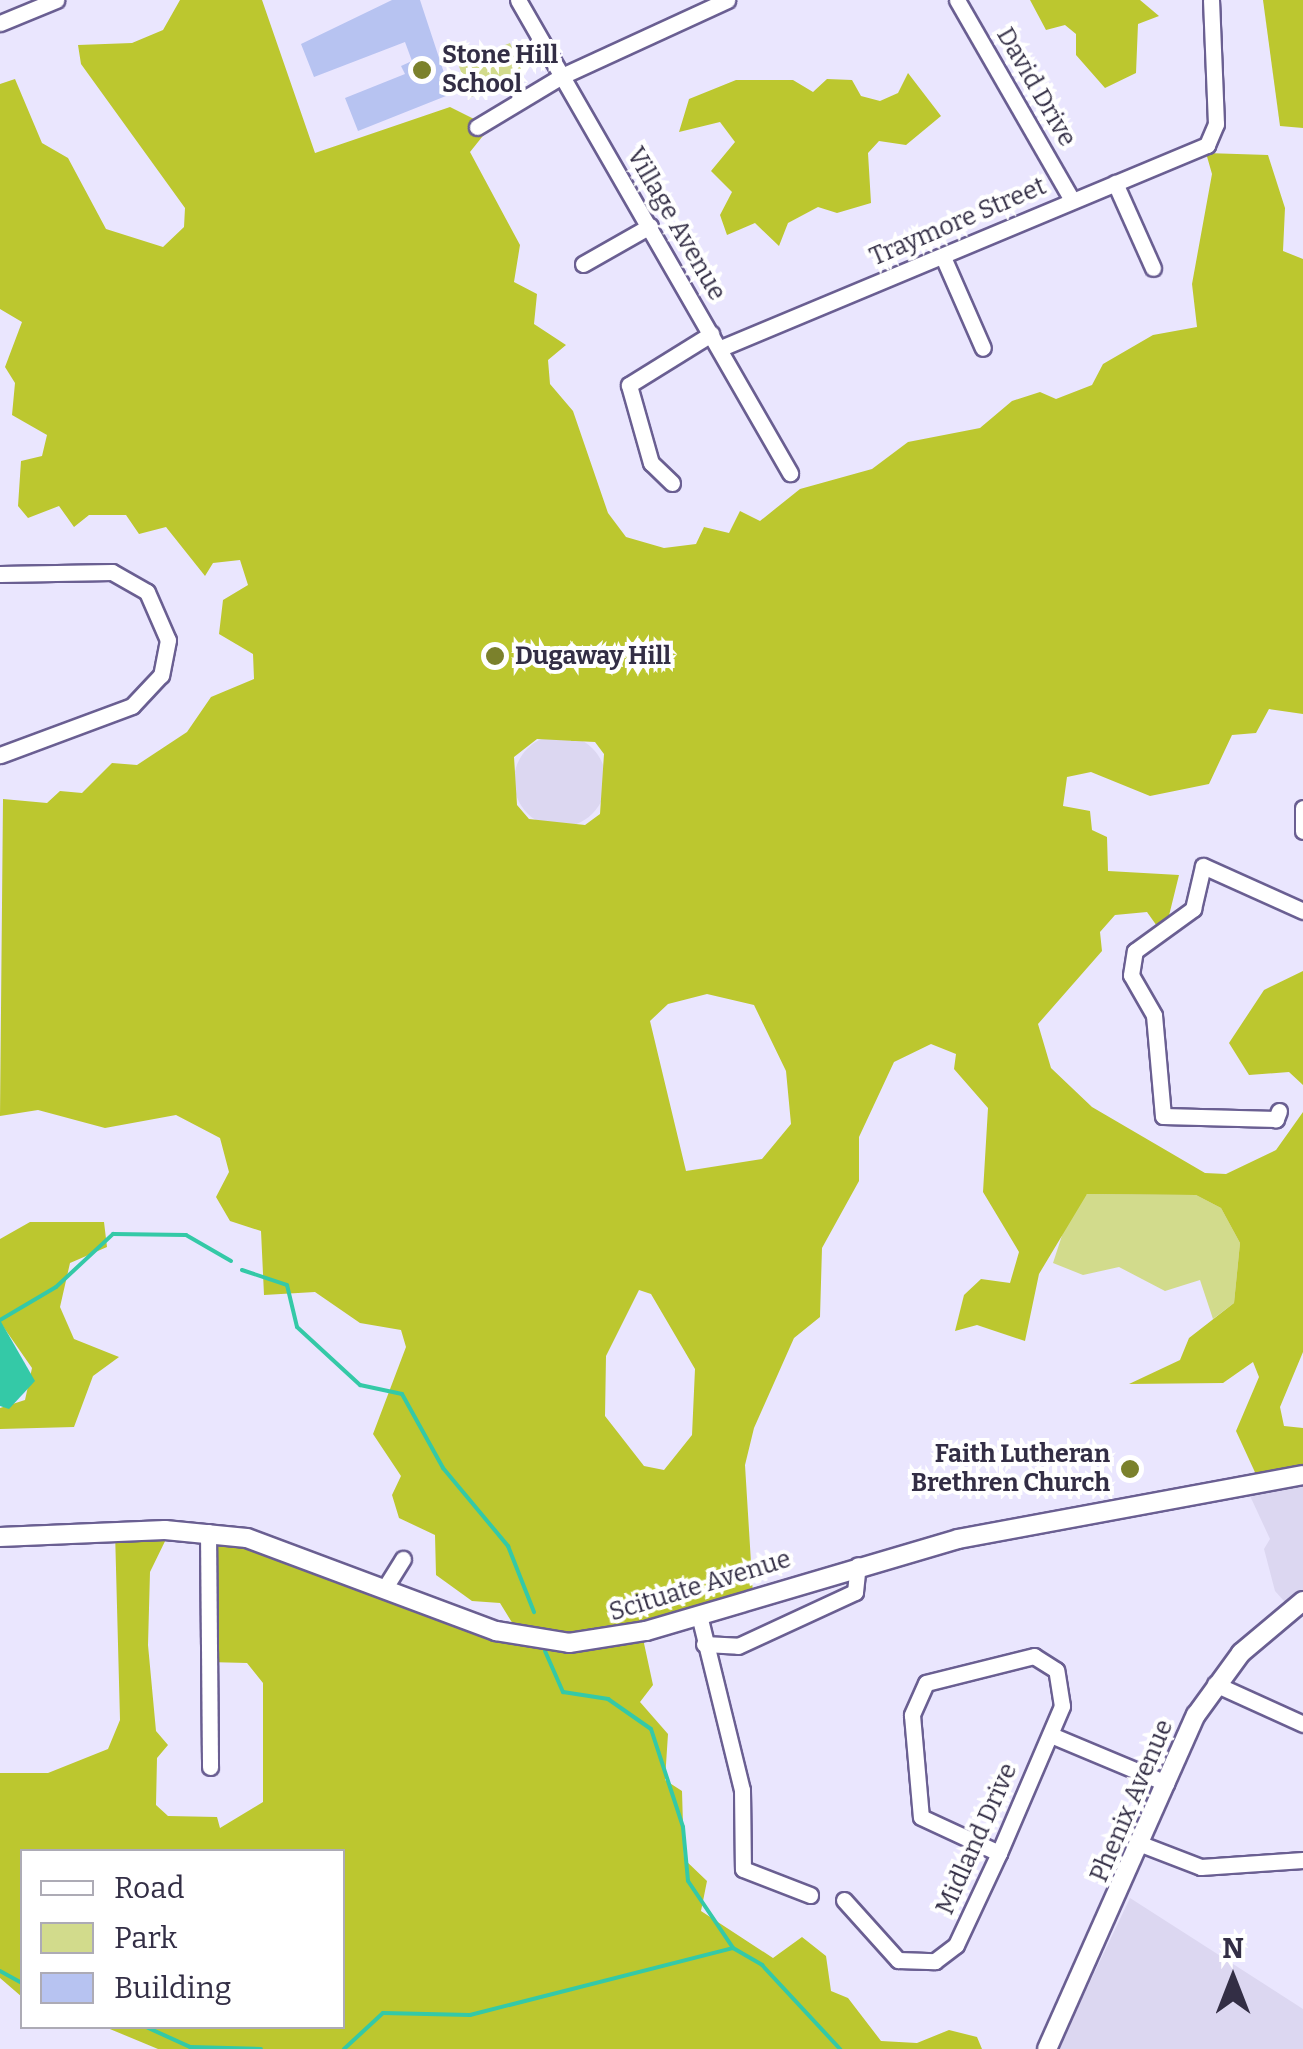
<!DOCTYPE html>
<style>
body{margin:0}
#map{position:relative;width:1303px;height:2049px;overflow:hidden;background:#eae6fe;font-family:Bitter,serif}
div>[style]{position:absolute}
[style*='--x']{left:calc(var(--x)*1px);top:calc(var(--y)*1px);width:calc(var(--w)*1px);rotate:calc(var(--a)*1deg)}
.built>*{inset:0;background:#dcd7f1}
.round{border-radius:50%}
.green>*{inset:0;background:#d2db8c}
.forest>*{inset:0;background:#bcc72f}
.water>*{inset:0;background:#34c9a7}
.stream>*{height:4px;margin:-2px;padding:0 2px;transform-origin:2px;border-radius:2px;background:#34c9a7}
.building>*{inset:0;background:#b7c3f1}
.roads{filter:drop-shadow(2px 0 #6a5f92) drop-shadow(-2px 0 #6a5f92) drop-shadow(0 2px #6a5f92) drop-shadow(0 -2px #6a5f92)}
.minor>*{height:15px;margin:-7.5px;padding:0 7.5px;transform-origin:7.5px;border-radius:7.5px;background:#fff}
.major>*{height:18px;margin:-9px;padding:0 9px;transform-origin:9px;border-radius:9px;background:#fff}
.dots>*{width:28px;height:28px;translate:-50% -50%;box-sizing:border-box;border:5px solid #fff;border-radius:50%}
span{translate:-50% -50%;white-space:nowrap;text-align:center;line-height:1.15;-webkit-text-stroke:8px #fff;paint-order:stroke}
.poi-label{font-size:25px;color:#332e45;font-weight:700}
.left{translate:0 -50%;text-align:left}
.right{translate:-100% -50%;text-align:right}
.street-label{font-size:25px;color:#332e45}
.legend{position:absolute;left:20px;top:1849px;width:325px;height:180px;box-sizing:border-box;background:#fff;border:2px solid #adabb5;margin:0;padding:12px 18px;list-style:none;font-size:30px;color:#332e45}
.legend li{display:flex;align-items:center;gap:20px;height:50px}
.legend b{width:50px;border:2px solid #adabb5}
.north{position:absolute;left:1183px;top:1929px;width:100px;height:100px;-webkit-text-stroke:8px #fff;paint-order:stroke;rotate:0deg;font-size:28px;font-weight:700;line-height:40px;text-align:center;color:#332e45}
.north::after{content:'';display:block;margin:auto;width:35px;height:45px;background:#332e45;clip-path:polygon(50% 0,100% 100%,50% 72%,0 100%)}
</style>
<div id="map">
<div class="built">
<div class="round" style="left:514px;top:735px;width:92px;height:92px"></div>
<div style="clip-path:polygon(1303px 1475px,1303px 1605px,1293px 1611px,1275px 1591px,1264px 1549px,1270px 1539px,1245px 1485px)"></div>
<div style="clip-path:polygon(1130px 1898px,1303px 2009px,1303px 2049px,1058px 2049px)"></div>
</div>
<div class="green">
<div style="clip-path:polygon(510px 43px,524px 75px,471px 97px,458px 64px)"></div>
<div style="clip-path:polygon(1087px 1194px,1196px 1195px,1221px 1208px,1240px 1243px,1234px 1303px,1213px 1319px,1200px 1280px,1165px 1291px,1119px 1267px,1083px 1275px,1053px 1263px,1068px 1217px)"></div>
</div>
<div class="forest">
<div style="clip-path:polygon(evenodd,180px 0,262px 0,315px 153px,450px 107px,490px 127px,470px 152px,520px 245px,514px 282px,537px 294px,534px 324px,566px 345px,548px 360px,550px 384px,573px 411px,608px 513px,626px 537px,664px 548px,696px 544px,704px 527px,729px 533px,740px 511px,760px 521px,800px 489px,872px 469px,908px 442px,980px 428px,1012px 401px,1040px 392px,1056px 399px,1092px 385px,1103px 364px,1153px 335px,1197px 327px,1192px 284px,1212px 174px,1206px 153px,1268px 155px,1285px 208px,1283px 251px,1303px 259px,1303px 714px,1269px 709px,1256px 733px,1232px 735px,1209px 784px,1150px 796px,1091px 772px,1067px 777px,1063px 806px,1090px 811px,1092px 830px,1107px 837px,1108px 871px,1179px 875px,1164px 936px,1147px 912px,1115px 915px,1100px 932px,1102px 951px,1038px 1024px,1051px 1068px,1092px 1107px,1205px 1173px,1226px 1174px,1276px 1150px,1303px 1112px,1303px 1352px,1280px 1407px,1284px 1426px,1303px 1428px,1303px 1475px,1259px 1481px,1236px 1431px,1259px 1377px,1253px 1362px,1223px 1383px,1129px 1384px,1180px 1360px,1189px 1338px,1234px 1303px,1240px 1243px,1221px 1208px,1196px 1195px,1087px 1194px,1039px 1274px,1025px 1341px,977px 1325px,955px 1331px,964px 1295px,981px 1279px,1010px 1283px,1019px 1252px,983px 1192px,988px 1108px,954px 1069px,956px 1054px,931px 1044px,894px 1062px,859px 1137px,859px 1181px,822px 1248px,820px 1317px,794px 1338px,754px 1428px,745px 1465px,753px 1595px,642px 1634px,653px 1685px,640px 1702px,668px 1734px,665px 1780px,682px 1791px,684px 1859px,707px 1881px,701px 1911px,773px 1958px,802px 1937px,826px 1956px,831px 1991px,848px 1998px,881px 2041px,917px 2043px,949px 2030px,977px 2037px,982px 2049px,158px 2049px,105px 2027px,342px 2026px,342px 1852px,22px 1852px,22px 1997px,0 1978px,0 1773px,48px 1773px,108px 1749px,120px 1720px,115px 1531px,170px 1531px,150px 1572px,148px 1645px,156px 1731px,168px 1745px,157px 1758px,156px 1805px,168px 1816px,217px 1817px,220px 1828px,263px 1802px,263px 1683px,247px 1663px,208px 1662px,208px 1533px,341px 1564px,519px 1634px,500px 1603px,472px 1601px,436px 1575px,435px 1535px,399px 1518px,392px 1495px,401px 1476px,373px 1434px,406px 1347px,401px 1330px,360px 1323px,315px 1292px,264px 1295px,261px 1231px,230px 1221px,216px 1197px,229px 1172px,220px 1138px,176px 1115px,105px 1128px,38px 1110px,0 1116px,3px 799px,47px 803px,60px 791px,82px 793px,112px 763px,137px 765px,187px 732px,211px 697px,254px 679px,253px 654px,219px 634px,223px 600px,248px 585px,240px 560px,213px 563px,205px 576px,166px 527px,139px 534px,126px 515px,89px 515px,74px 527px,59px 506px,28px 518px,18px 506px,21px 461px,42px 456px,47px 435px,12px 415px,15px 383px,5px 367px,22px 322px,0 309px,0 84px,15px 79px,42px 143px,68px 158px,106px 229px,163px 247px,184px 227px,185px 208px,81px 64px,78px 45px,132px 43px,163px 30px,180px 0,537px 739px,595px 742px,604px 754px,600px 814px,585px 825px,529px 819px,517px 805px,514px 757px,537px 739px,180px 0,707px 994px,754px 1005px,786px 1071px,791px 1124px,762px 1159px,686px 1171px,650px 1021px,668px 1004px,707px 994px,180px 0,639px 1290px,651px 1294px,695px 1369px,692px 1435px,664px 1470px,644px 1466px,605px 1416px,606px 1356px,639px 1290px)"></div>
<div style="clip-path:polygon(1030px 0,1140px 0,1159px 16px,1138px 24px,1136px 73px,1105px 88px,1076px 55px,1076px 34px,1065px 25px,1046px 30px)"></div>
<div style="clip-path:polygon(1263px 0,1303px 0,1303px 128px,1280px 126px)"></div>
<div style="clip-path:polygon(908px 73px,941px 116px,906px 145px,879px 141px,868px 153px,871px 203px,837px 213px,818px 207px,788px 223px,779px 246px,755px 223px,727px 235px,720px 215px,732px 192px,711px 171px,735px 142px,720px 122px,679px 132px,689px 99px,736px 80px,793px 80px,813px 92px,827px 79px,852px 80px,861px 96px,880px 101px,898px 93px)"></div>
<div style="clip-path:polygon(1303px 971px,1303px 1085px,1289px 1072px,1249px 1075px,1229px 1043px,1264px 990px)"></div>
<div style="clip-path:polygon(30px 1222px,104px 1222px,107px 1247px,70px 1263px,60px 1307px,74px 1339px,119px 1357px,93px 1376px,74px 1427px,0 1429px,0 1408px,25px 1400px,32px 1368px,0 1322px,0 1239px)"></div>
</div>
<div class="water">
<div style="clip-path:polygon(0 1320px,35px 1381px,9px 1409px,0 1406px)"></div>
</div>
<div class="stream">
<div style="--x:242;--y:1270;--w:47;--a:18.4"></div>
<div style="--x:287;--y:1285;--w:43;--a:76.6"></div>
<div style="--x:297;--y:1327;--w:86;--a:42.6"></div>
<div style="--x:360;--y:1385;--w:43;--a:12.1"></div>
<div style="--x:402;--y:1394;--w:85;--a:61"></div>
<div style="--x:443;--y:1468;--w:102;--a:50.2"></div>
<div style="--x:508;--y:1546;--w:71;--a:68.5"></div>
<div style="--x:0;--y:1320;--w:65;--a:-30.5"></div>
<div style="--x:56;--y:1287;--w:78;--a:-42.9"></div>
<div style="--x:113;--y:1234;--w:73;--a:0.8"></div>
<div style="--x:186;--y:1235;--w:52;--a:30"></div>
<div style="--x:545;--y:1651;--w:45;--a:66.3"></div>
<div style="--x:563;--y:1692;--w:46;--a:8.8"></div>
<div style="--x:608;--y:1699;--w:52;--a:34.9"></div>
<div style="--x:651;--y:1729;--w:103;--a:71.9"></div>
<div style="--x:683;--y:1827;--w:54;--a:84.7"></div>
<div style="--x:688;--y:1881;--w:81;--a:56.1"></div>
<div style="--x:0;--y:1971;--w:25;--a:29"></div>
<div style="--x:144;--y:2026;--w:51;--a:24.5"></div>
<div style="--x:190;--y:2047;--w:71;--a:1.6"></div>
<div style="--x:344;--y:2049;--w:53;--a:-42.7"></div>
<div style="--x:383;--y:2013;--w:87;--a:1.3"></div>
<div style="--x:470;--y:2015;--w:271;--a:-14.3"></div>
<div style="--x:733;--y:1948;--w:34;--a:30"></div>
<div style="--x:762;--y:1965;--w:115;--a:47.1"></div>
</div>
<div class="building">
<div style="clip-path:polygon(392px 0,420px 0,451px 94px,358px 131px,345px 98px,405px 74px,401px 66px,412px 61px,405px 42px,314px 77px,301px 44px)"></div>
</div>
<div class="roads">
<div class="minor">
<div style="--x:518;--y:0;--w:546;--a:60.1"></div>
<div style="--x:957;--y:0;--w:231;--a:60.1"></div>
<div style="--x:0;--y:23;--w:61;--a:-22.3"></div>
<div style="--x:477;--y:127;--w:99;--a:-31"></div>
<div style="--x:562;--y:76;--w:182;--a:-24.7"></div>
<div style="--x:1115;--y:183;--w:93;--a:65.9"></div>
<div style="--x:943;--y:257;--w:99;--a:66.3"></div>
<div style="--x:583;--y:264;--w:77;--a:-29.6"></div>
<div style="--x:721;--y:348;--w:527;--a:-22.67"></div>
<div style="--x:1207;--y:145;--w:23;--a:-67"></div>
<div style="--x:1216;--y:124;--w:124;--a:-92.3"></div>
<div style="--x:672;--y:483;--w:29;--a:-136"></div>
<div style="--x:651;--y:463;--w:81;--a:-105.8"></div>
<div style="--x:629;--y:385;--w:97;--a:-31.9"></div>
<div style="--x:0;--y:574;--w:112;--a:-1"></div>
<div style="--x:112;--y:572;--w:40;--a:29.7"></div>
<div style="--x:147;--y:592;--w:52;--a:66.4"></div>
<div style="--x:168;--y:640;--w:36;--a:101"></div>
<div style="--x:161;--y:675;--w:42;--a:133.1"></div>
<div style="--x:132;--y:706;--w:141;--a:159.6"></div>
<div style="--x:1303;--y:808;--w:23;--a:90"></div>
<div style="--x:1279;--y:1111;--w:9;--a:111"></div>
<div style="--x:1276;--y:1119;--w:113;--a:-178.5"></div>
<div style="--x:1163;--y:1116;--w:101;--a:-95.1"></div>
<div style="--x:1154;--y:1015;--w:46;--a:-119.9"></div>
<div style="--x:1131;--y:975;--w:24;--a:-81"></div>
<div style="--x:1135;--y:951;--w:72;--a:-35.9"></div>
<div style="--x:1193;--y:909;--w:44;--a:-76.9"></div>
<div style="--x:1203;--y:866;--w:110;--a:24.2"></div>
<div style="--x:208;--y:1532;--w:235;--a:89.5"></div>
<div style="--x:386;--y:1586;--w:32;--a:-58"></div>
<div style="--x:699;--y:1615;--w:180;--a:76.2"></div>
<div style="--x:742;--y:1790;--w:79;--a:89.3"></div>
<div style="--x:743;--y:1869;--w:72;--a:21.2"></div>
<div style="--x:704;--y:1644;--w:34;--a:3"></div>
<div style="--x:738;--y:1646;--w:129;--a:-24.8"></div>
<div style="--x:855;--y:1592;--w:27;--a:-84"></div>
<div style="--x:1215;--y:1684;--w:97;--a:24.4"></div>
<div style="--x:1051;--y:1735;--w:125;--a:22.7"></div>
<div style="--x:1141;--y:1844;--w:64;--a:21"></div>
<div style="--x:1201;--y:1867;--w:102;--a:-3.9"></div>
<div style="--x:844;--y:1900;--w:81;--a:48"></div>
<div style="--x:898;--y:1960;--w:37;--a:2"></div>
<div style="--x:935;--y:1961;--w:26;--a:-37"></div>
<div style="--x:956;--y:1945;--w:102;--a:-64.9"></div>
<div style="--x:999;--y:1853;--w:160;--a:-66.8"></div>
<div style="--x:1062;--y:1706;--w:36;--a:-99"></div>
<div style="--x:1056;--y:1670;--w:26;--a:-148"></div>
<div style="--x:1034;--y:1656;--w:111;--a:166"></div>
<div style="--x:926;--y:1683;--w:35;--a:114"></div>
<div style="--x:912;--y:1715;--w:102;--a:85"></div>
<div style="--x:921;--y:1817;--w:86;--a:24.8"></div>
</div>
<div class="major">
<div style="--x:0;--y:1537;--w:165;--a:-2.4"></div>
<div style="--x:165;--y:1530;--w:82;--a:5.6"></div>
<div style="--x:247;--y:1538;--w:266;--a:20.5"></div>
<div style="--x:496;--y:1631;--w:74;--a:9.3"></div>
<div style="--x:569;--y:1643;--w:78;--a:-8.9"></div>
<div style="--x:646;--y:1631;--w:325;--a:-16.4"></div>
<div style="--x:958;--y:1539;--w:351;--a:-10.5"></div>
<div style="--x:1047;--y:2049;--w:366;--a:-66"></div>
<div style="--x:1196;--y:1715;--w:77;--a:-54"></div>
<div style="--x:1241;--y:1653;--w:81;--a:-40"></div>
</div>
</div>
<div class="dots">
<div style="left:422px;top:70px;background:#7b812c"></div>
<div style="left:495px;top:656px;background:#7b812c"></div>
<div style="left:1130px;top:1469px;background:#7b812c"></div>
</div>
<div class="poi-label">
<span class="left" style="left:442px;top:70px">Stone Hill<br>School</span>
<span class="left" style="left:515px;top:656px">Dugaway Hill</span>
<span class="right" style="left:1110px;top:1469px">Faith Lutheran<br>Brethren Church</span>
</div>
<div class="street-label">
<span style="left:1036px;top:87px;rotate:60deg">David Drive</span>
<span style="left:958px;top:222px;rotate:-23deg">Traymore Street</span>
<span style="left:676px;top:224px;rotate:60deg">Village Avenue</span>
<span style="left:700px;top:1586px;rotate:-17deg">Scituate Avenue</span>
<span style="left:1132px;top:1801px;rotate:-67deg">Phenix Avenue</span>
<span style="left:977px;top:1839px;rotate:-66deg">Midland Drive</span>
</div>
<ul class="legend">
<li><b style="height:12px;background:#fff"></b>Road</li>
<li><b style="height:28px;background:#d2db8c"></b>Park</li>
<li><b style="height:28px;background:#b7c3f1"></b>Building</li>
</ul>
<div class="north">N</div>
</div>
